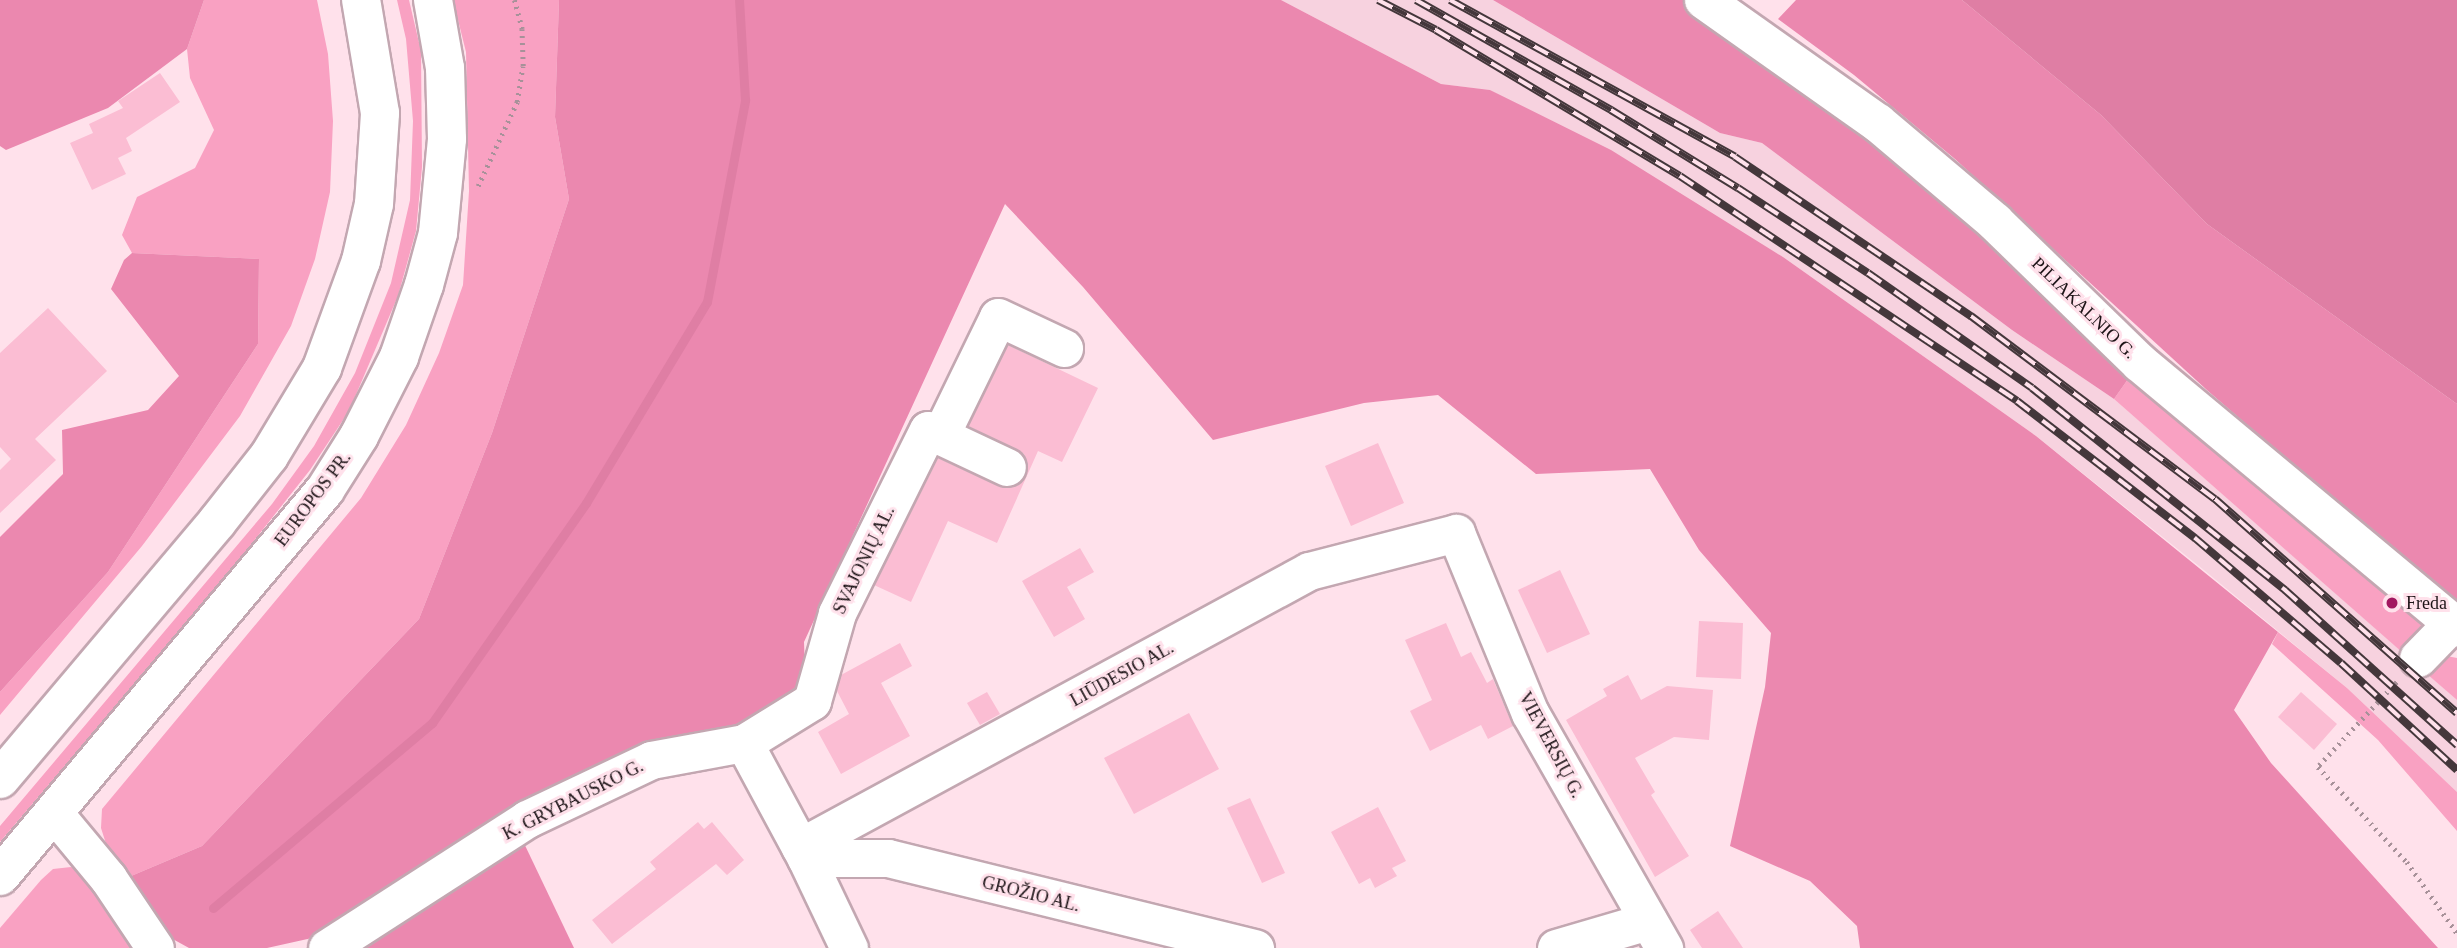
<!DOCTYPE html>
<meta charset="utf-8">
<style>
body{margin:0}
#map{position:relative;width:2457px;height:948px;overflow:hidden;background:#ffe1eb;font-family:"Times New Roman",serif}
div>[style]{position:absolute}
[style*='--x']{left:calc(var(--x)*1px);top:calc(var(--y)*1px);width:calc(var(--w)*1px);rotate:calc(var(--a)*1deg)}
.built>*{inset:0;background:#f7d2df}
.green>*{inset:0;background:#f9a1c2}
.forest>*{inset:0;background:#eb88af}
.water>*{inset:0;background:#df7ea4}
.stream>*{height:9px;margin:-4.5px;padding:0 4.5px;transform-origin:4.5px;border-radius:4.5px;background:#df7ea4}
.building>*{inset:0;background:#fbbdd3}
.path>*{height:4.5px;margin-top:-2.25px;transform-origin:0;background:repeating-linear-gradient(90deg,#a79199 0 2px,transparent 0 7px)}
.roads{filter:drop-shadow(2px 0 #c3a7b1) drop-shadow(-2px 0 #c3a7b1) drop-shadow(0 2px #c3a7b1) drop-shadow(0 -2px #c3a7b1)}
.minor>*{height:37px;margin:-18.5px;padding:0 18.5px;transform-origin:18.5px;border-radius:18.5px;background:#fff}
.major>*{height:38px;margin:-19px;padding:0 19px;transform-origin:19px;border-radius:19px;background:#fff}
.rail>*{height:8px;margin-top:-4px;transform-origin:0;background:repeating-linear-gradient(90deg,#ffe1eb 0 16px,#44373b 0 32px);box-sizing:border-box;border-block:2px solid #44373b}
.dots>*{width:19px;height:19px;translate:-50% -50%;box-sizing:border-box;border:4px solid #ffe1eb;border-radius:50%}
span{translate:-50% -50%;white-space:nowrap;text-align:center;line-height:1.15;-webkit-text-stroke:6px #ffe1eb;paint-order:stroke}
.street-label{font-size:18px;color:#1d1417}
.poi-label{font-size:18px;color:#1d1417}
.left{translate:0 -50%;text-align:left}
</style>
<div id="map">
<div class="built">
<div style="clip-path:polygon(1281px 0,1493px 0,1720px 133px,1762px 143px,2012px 330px,2114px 399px,2457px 700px,2457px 792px,2347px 688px,2199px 566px,2036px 436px,1783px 257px,1490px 90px,1441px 84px)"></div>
</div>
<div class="green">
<div style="clip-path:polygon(204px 0,317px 0,328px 54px,333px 121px,330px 192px,315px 259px,291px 326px,240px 416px,142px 546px,0 715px,0 692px,108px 572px,258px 344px,259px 259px,132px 253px,122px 235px,137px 197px,195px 168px,214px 130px,190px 78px,187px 49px)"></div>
<div style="clip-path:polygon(397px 0,409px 0,421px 51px,422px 167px,416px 231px,398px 296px,349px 411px,310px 470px,226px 576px,0 842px,0 826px,272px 504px,314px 446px,355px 373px,391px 283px,410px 200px,413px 121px,406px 39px)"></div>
<div style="clip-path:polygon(453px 0,559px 0,555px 117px,569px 199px,492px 433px,419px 619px,202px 846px,124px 879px,115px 872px,101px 828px,102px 809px,361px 498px,406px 425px,439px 353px,463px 285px,469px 191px,466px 52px)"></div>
<div style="clip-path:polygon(2133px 372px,2419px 618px,2423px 625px,2421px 631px,2403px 653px,2114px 399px)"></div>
<div style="clip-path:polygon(2278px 632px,2347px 688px,2457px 792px,2457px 831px,2378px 740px,2272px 644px)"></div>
<div style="clip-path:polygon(2436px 654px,2457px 658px,2457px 700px,2420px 668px)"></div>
<div style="clip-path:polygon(71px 867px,89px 872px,138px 948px,0 948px,0 928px,41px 880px,53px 869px)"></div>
</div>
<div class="forest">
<div style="clip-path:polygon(0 0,204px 0,187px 49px,108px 108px,6px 150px,0 146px)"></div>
<div style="clip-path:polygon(559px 0,1281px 0,1441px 84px,1490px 90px,1611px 150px,1783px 257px,2036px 436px,2278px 632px,2234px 710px,2271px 763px,2438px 948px,1860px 948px,1857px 926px,1810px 881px,1730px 846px,1765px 687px,1771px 633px,1699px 550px,1650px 469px,1536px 474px,1438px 395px,1364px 403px,1213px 440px,1083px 287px,1005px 204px,804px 642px,806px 697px,735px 730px,699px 732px,524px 814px,321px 936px,267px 948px,189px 948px,160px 932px,124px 879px,202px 846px,419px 619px,492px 433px,569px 199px,555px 117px)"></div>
<div style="clip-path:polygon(1493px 0,1688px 0,1868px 126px,2133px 372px,2114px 399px,2012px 330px,1762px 143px,1720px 133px)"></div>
<div style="clip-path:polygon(1796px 0,1962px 0,2101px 115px,2207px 224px,2457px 404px,2457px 606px,2208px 391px,1955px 159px,1854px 75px,1778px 19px)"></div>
<div style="clip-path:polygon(132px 253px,259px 259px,258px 344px,108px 572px,0 692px,0 537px,63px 474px,62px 430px,148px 410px,179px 376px,111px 289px,124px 260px)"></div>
<div style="clip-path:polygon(521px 837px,574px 948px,340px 948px)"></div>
</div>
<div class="water">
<div style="clip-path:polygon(1962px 0,2457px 0,2457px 404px,2207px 224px,2101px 115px)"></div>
</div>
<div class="stream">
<div style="--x:213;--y:908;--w:287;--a:-40.2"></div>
<div style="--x:432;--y:723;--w:269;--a:-55"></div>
<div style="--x:586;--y:503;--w:235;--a:-59"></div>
<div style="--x:707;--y:302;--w:206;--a:-79.3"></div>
<div style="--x:745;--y:100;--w:100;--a:-93.4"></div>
</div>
<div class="building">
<div style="clip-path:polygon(160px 73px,180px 102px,126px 138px,132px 151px,118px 158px,126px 174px,92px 190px,70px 143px,93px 133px,89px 124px,123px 108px,118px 101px)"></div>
<div style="clip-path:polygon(48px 308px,107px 371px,35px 439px,56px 460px,0 513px,0 470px,11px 459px,0 447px,0 353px)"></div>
<div style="clip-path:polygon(1008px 345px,1098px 388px,1062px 462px,1038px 451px,997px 543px,948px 521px,911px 602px,874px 585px,938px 458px,999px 486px,1009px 488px,1018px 485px,1026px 476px,1028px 466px,1024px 454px,968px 426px)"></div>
<div style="clip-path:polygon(1378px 443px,1404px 503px,1351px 526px,1325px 466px)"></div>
<div style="clip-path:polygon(1080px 548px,1094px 572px,1067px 587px,1085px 619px,1054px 637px,1022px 581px)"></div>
<div style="clip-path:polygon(1560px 570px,1590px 634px,1547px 653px,1518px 590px)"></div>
<div style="clip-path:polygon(1699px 621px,1743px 623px,1741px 679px,1696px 677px)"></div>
<div style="clip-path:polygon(1446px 623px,1461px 657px,1471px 652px,1487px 683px,1493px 679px,1513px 726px,1488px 739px,1481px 725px,1430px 751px,1410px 711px,1432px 700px,1405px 640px)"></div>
<div style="clip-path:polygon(900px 643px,912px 666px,881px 683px,910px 736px,841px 774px,818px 732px,849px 714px,837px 691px,841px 675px)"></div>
<div style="clip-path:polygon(1628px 675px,1641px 700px,1667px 686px,1713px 690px,1709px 740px,1674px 737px,1635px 758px,1655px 792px,1651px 795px,1689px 856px,1655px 877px,1566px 720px,1607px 696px,1603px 689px)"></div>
<div style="clip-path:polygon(987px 692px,1000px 714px,980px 725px,967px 703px)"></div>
<div style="clip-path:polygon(2301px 692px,2337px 724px,2314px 750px,2278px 717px)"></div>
<div style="clip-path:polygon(1189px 713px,1219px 769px,1134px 814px,1104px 758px)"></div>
<div style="clip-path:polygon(1250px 798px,1285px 873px,1262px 883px,1227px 808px)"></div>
<div style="clip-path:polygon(1378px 807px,1406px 861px,1392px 868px,1397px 876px,1375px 888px,1370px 878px,1359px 884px,1331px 832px)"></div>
<div style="clip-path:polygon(698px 822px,704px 829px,712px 822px,744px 860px,727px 875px,716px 864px,612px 944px,592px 920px,656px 869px,650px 862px)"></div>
<div style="clip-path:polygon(1718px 911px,1743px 948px,1702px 948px,1690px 930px)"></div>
</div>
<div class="path">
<div style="--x:478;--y:186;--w:93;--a:-65.1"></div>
<div style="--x:517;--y:102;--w:36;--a:-81"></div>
<div style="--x:523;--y:66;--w:37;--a:-92"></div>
<div style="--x:522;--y:29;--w:30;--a:-105"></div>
<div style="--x:2397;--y:682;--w:116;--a:132.9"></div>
<div style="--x:2318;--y:767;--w:130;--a:46.9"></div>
<div style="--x:2407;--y:862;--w:87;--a:54.8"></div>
</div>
<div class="roads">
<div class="minor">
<div style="--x:940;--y:436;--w:132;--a:-64"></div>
<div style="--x:998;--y:317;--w:73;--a:25.2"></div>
<div style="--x:2418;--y:658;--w:49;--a:-45.8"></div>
<div style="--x:744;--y:743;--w:80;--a:-31.7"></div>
<div style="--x:812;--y:701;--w:91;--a:-74.1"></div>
<div style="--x:837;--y:613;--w:204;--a:-63.6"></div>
<div style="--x:928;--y:430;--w:87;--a:25.1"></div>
<div style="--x:54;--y:813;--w:85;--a:50.3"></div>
<div style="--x:108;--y:878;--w:84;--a:56.1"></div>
<div style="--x:800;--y:847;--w:579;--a:-28.47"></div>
<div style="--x:1309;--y:571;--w:152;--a:-14.5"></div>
<div style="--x:1456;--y:533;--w:195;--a:67.7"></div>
<div style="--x:1530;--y:713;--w:271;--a:60.3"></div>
<div style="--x:806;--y:858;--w:82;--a:0"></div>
<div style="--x:888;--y:858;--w:378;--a:13.8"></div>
<div style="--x:327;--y:948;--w:238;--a:-32.8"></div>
<div style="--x:527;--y:819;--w:137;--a:-25.4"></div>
<div style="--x:651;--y:760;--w:95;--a:-10.4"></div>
<div style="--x:744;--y:743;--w:131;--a:61.7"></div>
<div style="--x:806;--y:858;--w:100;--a:64.5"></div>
<div style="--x:1556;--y:948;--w:96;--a:-16.4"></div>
</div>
<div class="major">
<div style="--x:1704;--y:0;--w:213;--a:35.3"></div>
<div style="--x:1878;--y:123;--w:153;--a:40.2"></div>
<div style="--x:1995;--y:222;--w:202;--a:44.2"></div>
<div style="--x:2140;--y:363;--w:413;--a:39.8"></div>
<div style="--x:0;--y:779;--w:336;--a:-49.8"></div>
<div style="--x:217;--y:522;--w:84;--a:-51.8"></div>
<div style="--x:269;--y:456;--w:103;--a:-58.9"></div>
<div style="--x:322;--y:368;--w:114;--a:-70"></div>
<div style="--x:361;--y:261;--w:58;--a:-77.2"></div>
<div style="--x:374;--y:204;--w:91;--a:-86.2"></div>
<div style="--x:380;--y:113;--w:115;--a:-99.5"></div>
<div style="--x:0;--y:876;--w:505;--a:-49.9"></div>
<div style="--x:325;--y:490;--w:64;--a:-57.8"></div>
<div style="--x:359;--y:436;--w:89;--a:-63.1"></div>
<div style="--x:399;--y:357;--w:76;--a:-70.9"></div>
<div style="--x:424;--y:285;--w:54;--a:-74.9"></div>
<div style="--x:438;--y:233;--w:94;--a:-84.5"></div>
<div style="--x:447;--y:139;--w:71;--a:-91.6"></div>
<div style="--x:445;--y:68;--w:69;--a:-100"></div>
</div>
</div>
<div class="rail">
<div style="--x:1378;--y:0;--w:65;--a:27.3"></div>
<div style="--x:1436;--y:30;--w:284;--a:30.9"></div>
<div style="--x:1680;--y:176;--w:405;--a:33.7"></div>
<div style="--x:2017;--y:401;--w:225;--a:37.6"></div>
<div style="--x:2195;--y:538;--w:192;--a:40.6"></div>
<div style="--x:2341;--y:663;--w:158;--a:42.7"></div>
<div style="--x:1416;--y:0;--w:224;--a:29.4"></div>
<div style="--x:1611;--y:110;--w:149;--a:31.6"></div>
<div style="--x:1738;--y:188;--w:155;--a:33.2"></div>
<div style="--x:1868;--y:273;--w:200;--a:35"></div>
<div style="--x:2032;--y:388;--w:324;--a:38.6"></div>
<div style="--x:2285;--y:590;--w:232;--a:42"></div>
<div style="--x:1450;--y:0;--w:325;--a:28.8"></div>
<div style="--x:1735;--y:157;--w:285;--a:34"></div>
<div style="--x:1971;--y:316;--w:305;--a:36.9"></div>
<div style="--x:2215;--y:499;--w:323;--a:41.5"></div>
</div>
<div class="dots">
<div style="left:2392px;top:603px;background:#a21860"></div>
</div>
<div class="street-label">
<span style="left:2084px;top:308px;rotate:44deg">PILIAKALNIO G.</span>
<span style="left:313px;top:499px;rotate:-53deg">EUROPOS PR.</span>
<span style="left:864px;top:560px;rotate:-64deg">SVAJONIŲ AL.</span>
<span style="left:1122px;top:674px;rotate:-29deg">LIŪDESIO AL.</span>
<span style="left:1551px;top:745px;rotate:62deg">VIEVERSIŲ G.</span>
<span style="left:573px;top:800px;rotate:-27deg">K. GRYBAUSKO G.</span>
<span style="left:1031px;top:894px;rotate:14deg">GROŽIO AL.</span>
</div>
<div class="poi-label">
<span class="left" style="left:2406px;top:603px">Freda</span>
</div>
</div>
